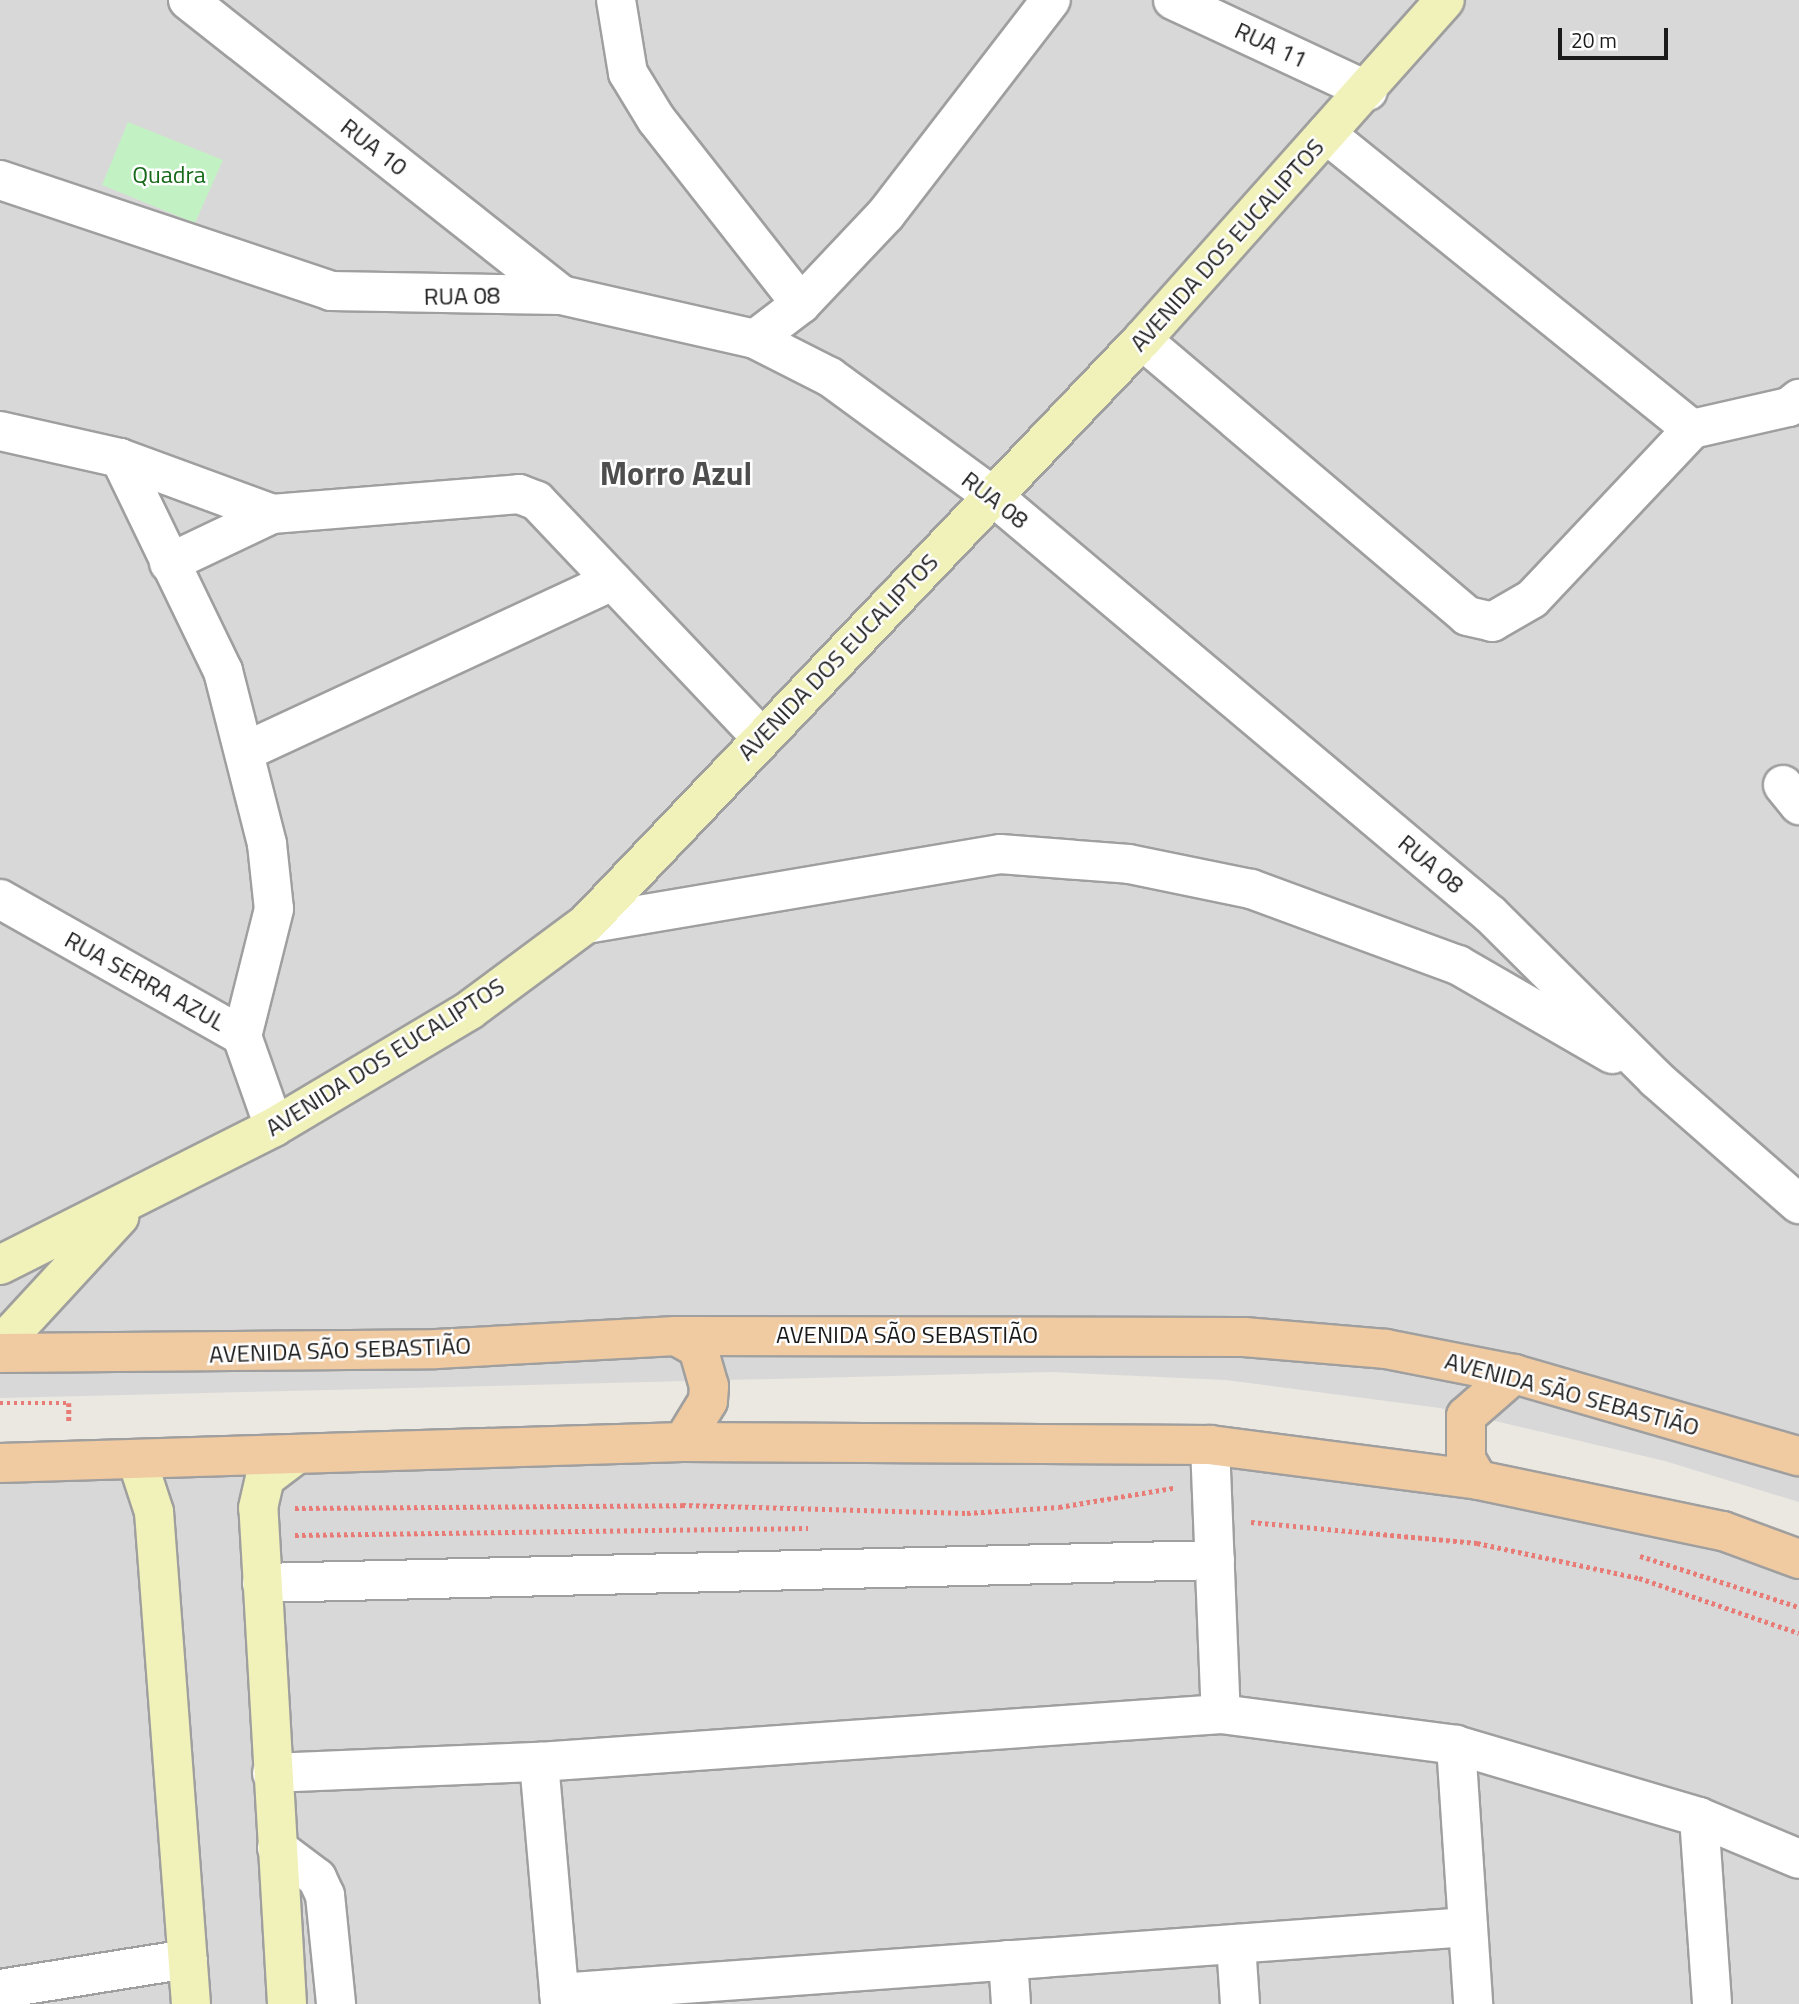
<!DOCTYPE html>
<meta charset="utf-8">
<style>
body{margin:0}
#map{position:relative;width:1799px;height:2004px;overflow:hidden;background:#ebe7e1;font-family:"Titillium Web",sans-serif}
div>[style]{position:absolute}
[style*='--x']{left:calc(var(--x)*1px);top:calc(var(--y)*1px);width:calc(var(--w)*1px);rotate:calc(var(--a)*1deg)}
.residential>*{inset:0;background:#d9d8d8}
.park>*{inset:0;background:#c2f2c3}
.path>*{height:4.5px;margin-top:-2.25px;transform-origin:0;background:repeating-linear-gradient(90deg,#e87b75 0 3.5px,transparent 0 7px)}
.roads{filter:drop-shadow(2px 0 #9f9f9f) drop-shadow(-2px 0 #9f9f9f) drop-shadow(0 2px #9f9f9f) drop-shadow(0 -2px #9f9f9f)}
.street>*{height:38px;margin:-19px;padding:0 19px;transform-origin:19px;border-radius:19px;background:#fff}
.secondary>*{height:38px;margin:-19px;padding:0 19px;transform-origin:19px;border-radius:19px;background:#f1f1ba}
.primary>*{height:38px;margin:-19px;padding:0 19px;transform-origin:19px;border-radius:19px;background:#f0caa1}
span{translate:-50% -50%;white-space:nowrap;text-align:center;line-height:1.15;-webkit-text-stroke:5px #fff;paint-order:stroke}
.street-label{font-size:24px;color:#1b1b1b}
.park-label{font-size:24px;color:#176a1a}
.district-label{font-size:32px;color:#4e4e4e;font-weight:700}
.scale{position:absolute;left:1558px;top:28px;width:110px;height:32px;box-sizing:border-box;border:4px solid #1b1b1b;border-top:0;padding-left:9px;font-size:21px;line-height:24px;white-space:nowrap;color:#1b1b1b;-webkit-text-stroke:5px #fff;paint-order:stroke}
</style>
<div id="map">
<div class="residential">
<div style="clip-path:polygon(0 0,1799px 0,1799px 1502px,1665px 1461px,1440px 1408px,1226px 1380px,1051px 1372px,0 1398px)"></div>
<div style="clip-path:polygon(1210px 1445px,1799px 1559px,1799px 2004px,0 2004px,0 1463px)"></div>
</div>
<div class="park">
<div style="clip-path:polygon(128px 122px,223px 160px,195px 223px,102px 185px)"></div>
</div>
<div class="path">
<div style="--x:0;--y:1403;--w:69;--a:0"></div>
<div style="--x:69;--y:1403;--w:19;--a:90"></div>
<div style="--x:295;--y:1508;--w:387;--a:-0.4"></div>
<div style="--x:682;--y:1505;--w:285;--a:1.6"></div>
<div style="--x:967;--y:1513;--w:92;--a:-3.7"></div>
<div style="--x:1059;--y:1507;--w:116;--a:-9.5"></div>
<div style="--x:1251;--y:1522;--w:227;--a:5.3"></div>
<div style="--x:1477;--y:1543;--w:166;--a:12.2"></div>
<div style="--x:1639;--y:1578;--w:169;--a:19"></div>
<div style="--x:295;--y:1535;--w:513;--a:-0.78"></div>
<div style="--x:1640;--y:1556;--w:167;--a:17.8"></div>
</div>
<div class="roads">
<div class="street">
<div style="--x:188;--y:0;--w:476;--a:38.3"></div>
<div style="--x:616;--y:0;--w:74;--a:80.7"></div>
<div style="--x:628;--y:73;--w:54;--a:58.7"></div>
<div style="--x:656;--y:119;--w:235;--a:51.9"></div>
<div style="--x:1173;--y:0;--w:215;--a:25"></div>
<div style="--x:1326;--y:134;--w:470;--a:38.9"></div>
<div style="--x:0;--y:180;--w:349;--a:18.5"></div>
<div style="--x:331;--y:291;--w:230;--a:1"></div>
<div style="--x:561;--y:295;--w:199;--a:12.8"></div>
<div style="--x:755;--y:339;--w:84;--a:26.9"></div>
<div style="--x:830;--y:377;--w:203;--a:36.2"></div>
<div style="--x:994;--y:497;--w:649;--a:40.07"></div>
<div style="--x:1491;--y:915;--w:233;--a:44.8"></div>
<div style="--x:1656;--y:1079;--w:190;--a:41.2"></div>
<div style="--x:755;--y:339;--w:58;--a:-37.3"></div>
<div style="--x:801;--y:304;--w:124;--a:-46.6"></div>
<div style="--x:886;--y:214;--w:270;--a:-52.4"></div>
<div style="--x:1142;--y:340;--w:426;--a:40.3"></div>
<div style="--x:1467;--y:616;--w:26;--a:13"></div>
<div style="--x:1492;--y:622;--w:46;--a:-29.9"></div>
<div style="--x:1532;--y:599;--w:233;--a:-46.7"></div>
<div style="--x:1692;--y:429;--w:99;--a:-12.8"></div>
<div style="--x:1789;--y:407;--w:13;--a:-39"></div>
<div style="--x:0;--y:431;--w:123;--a:12.7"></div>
<div style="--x:120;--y:458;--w:162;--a:20.2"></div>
<div style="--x:272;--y:514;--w:248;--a:-4.6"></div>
<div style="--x:519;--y:494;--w:19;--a:21"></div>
<div style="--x:537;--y:501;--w:324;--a:46.5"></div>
<div style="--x:120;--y:458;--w:237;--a:64.2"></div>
<div style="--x:223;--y:671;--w:179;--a:75.7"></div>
<div style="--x:267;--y:844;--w:65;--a:83.9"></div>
<div style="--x:274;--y:909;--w:131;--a:104.1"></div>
<div style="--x:169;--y:563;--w:114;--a:-25.4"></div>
<div style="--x:246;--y:751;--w:404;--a:-24.9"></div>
<div style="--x:1783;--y:785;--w:26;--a:51"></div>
<div style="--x:0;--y:899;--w:278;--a:29.5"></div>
<div style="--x:242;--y:1036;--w:96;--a:70.6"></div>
<div style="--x:586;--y:924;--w:420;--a:-9.6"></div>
<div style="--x:1000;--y:854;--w:129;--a:4.4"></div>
<div style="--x:1129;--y:864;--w:125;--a:11.6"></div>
<div style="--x:1251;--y:889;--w:221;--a:20.2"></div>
<div style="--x:1458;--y:965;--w:178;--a:30"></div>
<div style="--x:1210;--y:1445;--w:269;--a:87.7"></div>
<div style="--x:262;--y:1583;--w:953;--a:-1.38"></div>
<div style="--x:1456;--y:1745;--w:260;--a:86.2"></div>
<div style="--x:539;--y:1762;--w:243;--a:85"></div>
<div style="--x:272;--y:1773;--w:267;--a:-2.4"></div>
<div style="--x:539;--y:1762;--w:684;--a:-4.03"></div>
<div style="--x:1221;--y:1714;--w:237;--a:7.5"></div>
<div style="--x:1456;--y:1745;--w:253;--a:16.5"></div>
<div style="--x:1699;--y:1817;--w:108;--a:22.8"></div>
<div style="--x:1699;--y:1817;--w:187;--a:86"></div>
<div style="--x:277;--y:1848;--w:50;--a:36.9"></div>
<div style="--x:317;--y:1878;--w:19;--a:65"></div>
<div style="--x:325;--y:1895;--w:110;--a:84.2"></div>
<div style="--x:1236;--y:1944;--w:60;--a:86.2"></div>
<div style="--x:1008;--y:1960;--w:44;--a:86.1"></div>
<div style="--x:0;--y:1989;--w:190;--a:-9.1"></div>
<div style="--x:559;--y:1993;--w:911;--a:-4.15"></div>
</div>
<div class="secondary">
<div style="--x:0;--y:1265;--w:307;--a:-26.7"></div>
<div style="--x:274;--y:1127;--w:228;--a:-30.8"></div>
<div style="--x:470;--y:1010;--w:144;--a:-36.6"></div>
<div style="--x:586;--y:924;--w:806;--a:-46.41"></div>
<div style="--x:1142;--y:340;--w:455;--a:-48.3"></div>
<div style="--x:0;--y:1346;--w:176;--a:-47.3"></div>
<div style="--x:138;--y:1463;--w:52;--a:71.9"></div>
<div style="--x:154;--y:1512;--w:493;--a:85.7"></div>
<div style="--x:287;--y:2004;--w:497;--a:-93.3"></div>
<div style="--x:258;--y:1508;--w:31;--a:-77"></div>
<div style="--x:265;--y:1478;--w:36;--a:-37"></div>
</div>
<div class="primary">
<div style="--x:676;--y:1336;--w:25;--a:29"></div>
<div style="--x:698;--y:1348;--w:40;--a:74"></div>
<div style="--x:709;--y:1386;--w:15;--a:94"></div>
<div style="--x:708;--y:1401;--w:48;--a:121.4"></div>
<div style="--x:0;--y:1353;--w:436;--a:-0.5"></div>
<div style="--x:436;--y:1349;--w:240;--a:-3.1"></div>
<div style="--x:676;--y:1336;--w:568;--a:0.1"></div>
<div style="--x:1244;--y:1337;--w:143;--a:4.8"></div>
<div style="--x:1386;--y:1349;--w:130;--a:11.1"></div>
<div style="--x:1514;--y:1374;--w:297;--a:16.1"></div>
<div style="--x:0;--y:1463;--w:683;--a:-1.76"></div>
<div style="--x:683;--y:1442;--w:527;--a:0.33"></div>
<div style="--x:1210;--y:1445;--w:270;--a:7.4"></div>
<div style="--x:1478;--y:1480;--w:250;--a:11.8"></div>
<div style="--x:1723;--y:1531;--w:81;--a:20.2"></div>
<div style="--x:1478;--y:1480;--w:24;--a:-120"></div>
<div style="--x:1466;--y:1459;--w:43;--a:-90"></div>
<div style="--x:1466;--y:1416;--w:64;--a:-41.2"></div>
</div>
</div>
<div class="street-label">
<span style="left:1271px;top:45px;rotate:25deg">RUA 11</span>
<span style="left:374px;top:147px;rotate:38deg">RUA 10</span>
<span style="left:1227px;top:245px;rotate:-48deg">AVENIDA DOS EUCALIPTOS</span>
<span style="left:462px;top:296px;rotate:-1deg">RUA 08</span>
<span style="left:995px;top:500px;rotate:38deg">RUA 08</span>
<span style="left:838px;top:657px;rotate:-46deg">AVENIDA DOS EUCALIPTOS</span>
<span style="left:1431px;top:864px;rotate:40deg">RUA 08</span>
<span style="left:145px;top:981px;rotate:29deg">RUA SERRA AZUL</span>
<span style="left:385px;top:1057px;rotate:-32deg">AVENIDA DOS EUCALIPTOS</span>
<span style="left:907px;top:1335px">AVENIDA SÃO SEBASTIÃO</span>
<span style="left:340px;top:1350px;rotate:-2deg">AVENIDA SÃO SEBASTIÃO</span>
<span style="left:1572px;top:1394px;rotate:15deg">AVENIDA SÃO SEBASTIÃO</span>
</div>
<div class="park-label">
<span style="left:169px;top:175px">Quadra</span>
</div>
<div class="district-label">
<span style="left:676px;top:473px">Morro Azul</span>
</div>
<div class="scale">20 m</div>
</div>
